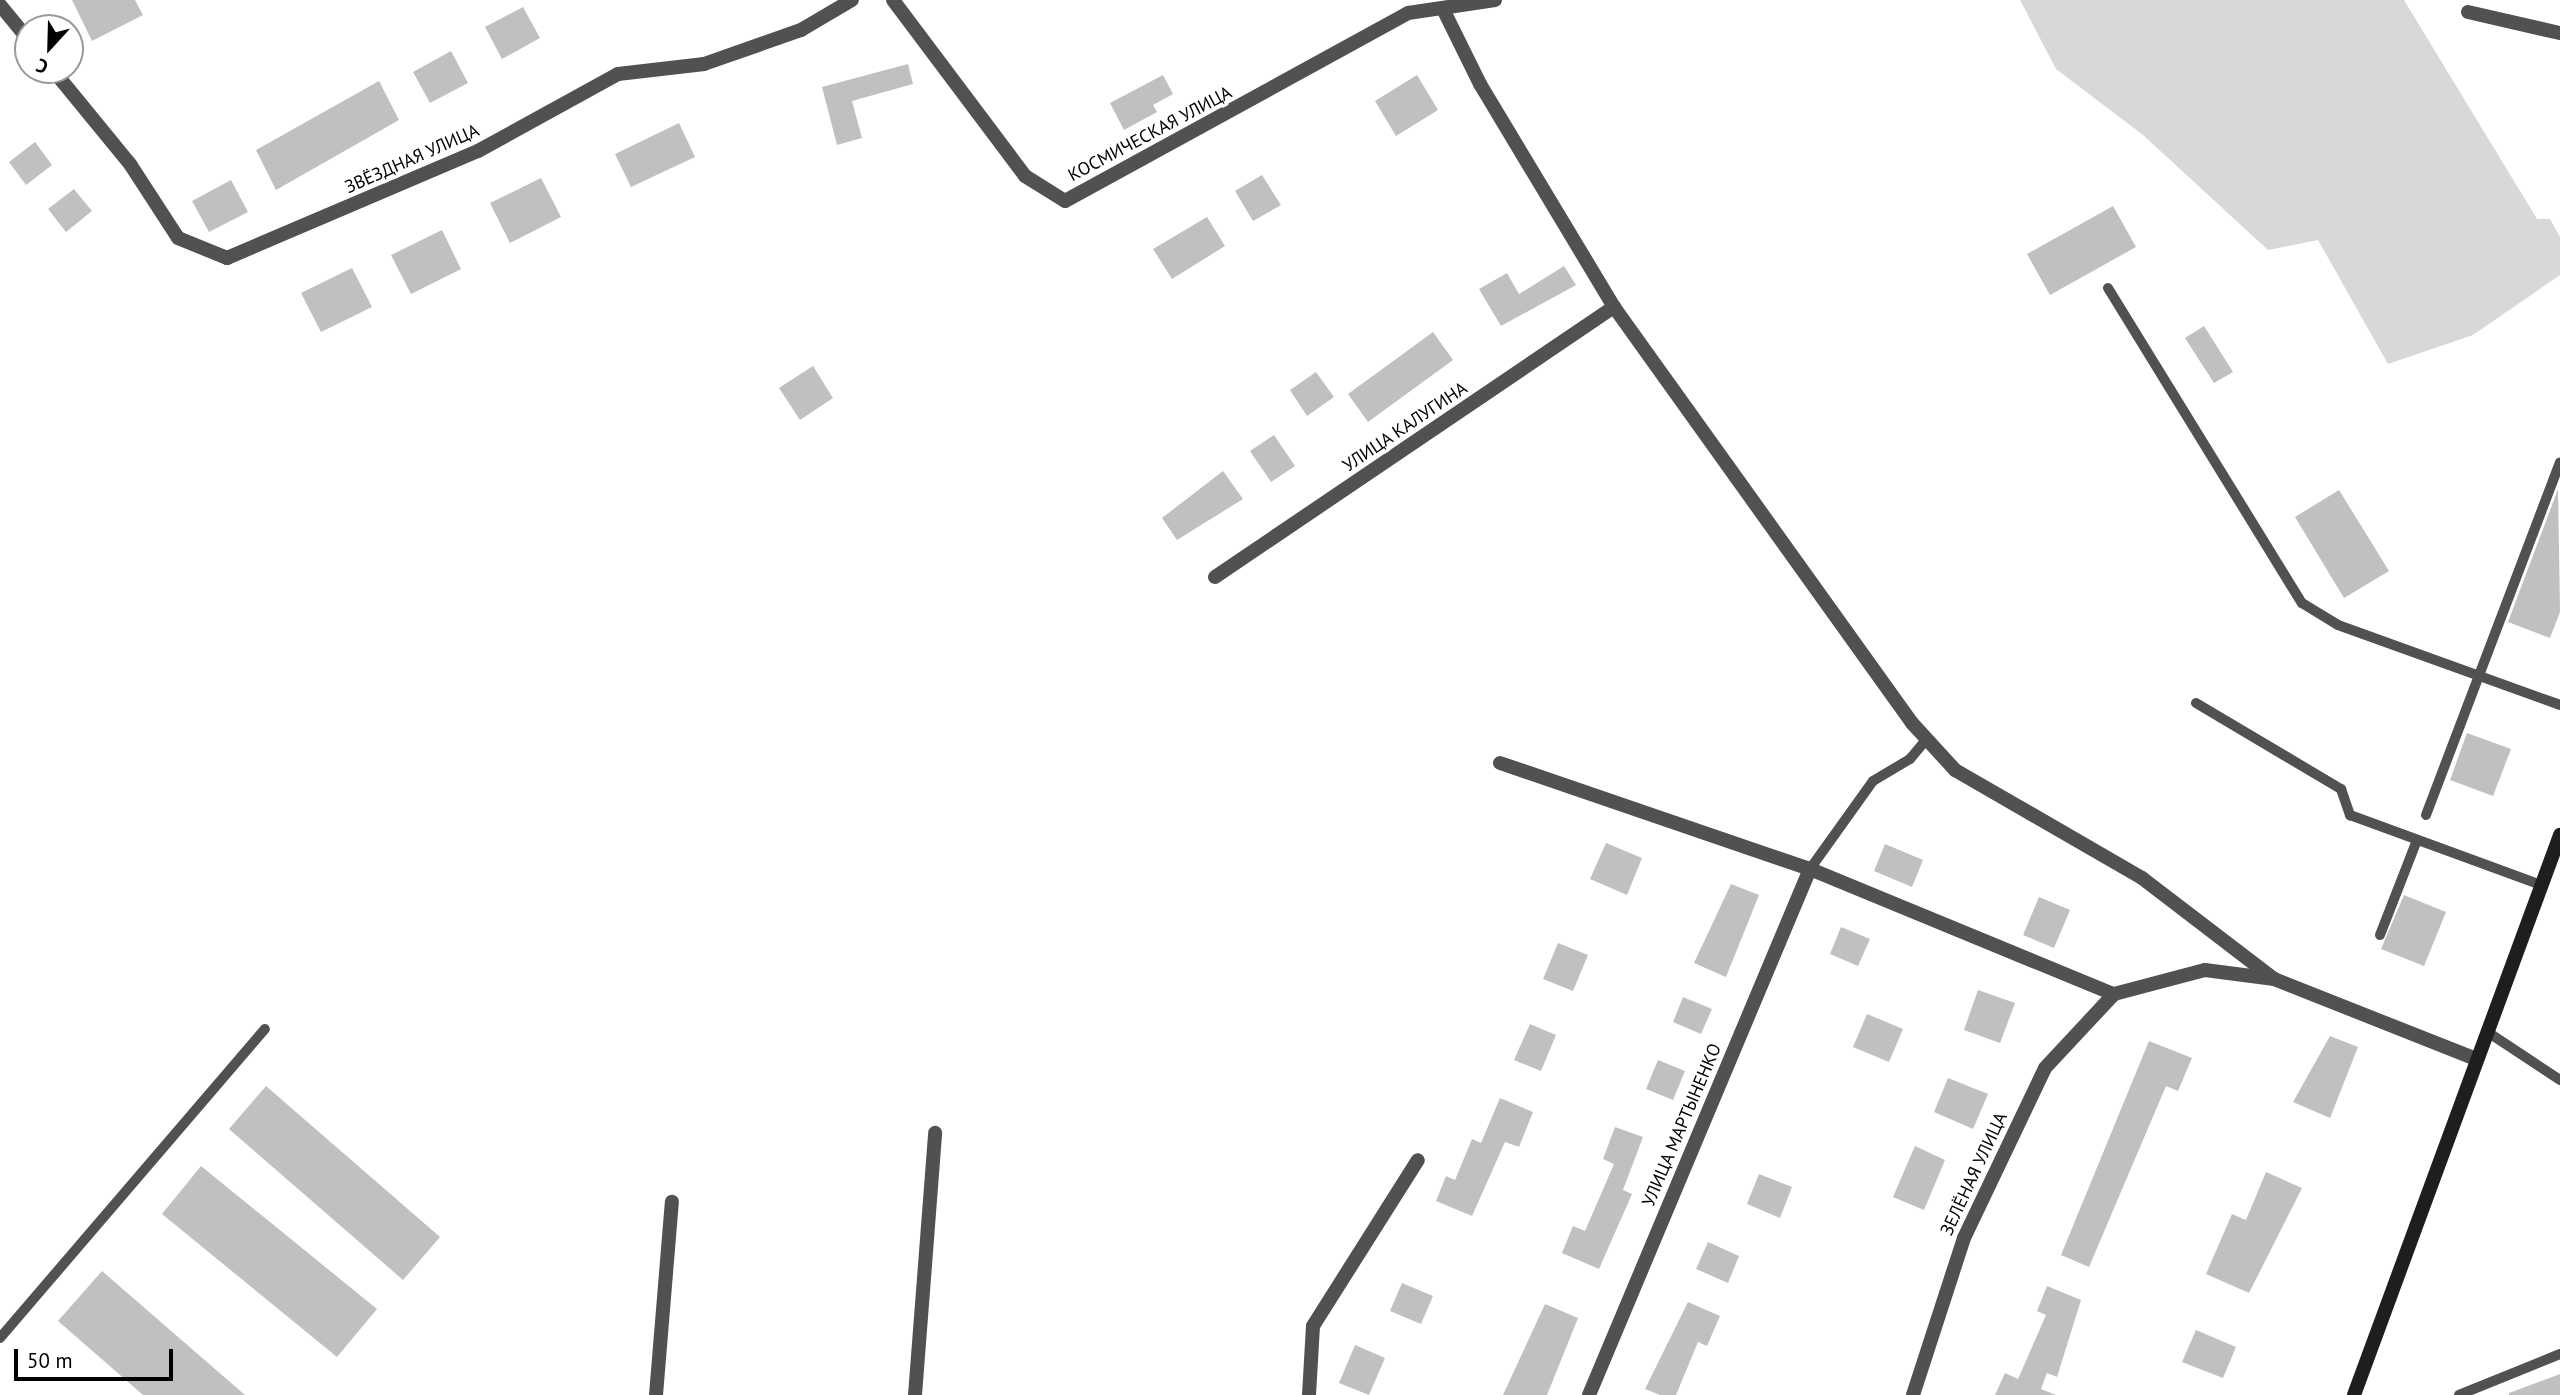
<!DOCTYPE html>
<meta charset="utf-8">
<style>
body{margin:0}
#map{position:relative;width:2560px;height:1395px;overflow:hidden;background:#fff;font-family:"PT Sans",sans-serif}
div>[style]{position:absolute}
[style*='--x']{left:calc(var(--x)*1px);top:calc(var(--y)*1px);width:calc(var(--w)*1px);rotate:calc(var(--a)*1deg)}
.green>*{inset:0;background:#d8d8d8}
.building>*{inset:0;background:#c0c0c0}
.lane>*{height:10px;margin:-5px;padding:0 5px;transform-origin:5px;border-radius:5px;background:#515151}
.street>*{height:14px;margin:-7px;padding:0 7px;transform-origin:7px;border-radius:7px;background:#515151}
.secondary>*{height:14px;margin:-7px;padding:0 7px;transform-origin:7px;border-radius:7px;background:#1e1e1e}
span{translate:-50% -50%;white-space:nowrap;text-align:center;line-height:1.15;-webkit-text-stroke:6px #fff;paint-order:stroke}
.street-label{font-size:18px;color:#000}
.north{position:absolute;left:14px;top:14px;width:70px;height:70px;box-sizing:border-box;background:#fff;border:2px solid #999;border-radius:50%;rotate:202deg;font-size:19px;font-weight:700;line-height:28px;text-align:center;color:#000}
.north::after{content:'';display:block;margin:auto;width:24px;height:32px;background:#000;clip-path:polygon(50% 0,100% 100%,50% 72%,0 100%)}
.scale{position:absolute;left:14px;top:1349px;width:159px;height:32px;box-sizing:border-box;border:4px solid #000;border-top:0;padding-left:9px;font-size:21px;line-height:24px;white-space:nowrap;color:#000;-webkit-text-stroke:5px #fff;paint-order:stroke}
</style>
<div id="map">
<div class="green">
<div style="clip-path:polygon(2020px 0,2404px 0,2537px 219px,2550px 219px,2560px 237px,2560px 275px,2473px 335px,2388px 364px,2318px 240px,2268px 250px,2143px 135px,2056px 69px)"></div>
</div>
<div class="building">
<div style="clip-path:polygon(72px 0,135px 0,143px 15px,92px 41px)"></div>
<div style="clip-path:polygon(523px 7px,540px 38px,502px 59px,485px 27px)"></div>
<div style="clip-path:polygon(451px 51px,468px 83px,430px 103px,413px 72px)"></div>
<div style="clip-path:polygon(908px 64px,913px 84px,852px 101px,862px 138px,837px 145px,822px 87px)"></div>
<div style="clip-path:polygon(1163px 75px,1173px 94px,1153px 105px,1157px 112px,1124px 130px,1110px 103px)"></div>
<div style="clip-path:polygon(1417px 75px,1438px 110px,1396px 136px,1375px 101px)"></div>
<div style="clip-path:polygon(379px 81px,399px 120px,276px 190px,256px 150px)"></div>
<div style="clip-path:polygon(679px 123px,695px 157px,631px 187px,615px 154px)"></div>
<div style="clip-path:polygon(35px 142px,52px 165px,26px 185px,9px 162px)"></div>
<div style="clip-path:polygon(1262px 175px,1281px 205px,1253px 221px,1235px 191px)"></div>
<div style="clip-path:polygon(541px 178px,561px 217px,510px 243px,490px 203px)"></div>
<div style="clip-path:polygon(231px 180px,248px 212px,209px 232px,192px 201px)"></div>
<div style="clip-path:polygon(74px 189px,92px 211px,66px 232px,48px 209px)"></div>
<div style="clip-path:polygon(2113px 206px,2136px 247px,2050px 295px,2027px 254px)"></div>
<div style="clip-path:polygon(1207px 217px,1225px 246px,1172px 279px,1153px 249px)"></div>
<div style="clip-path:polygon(442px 230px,461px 269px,411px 294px,391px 255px)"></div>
<div style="clip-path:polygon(1564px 266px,1576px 285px,1501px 326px,1479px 289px,1507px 273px,1519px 294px)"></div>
<div style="clip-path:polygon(352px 268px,372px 307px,321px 332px,301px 293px)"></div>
<div style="clip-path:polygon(2204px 326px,2233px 372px,2214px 383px,2185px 338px)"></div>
<div style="clip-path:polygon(1433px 332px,1453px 360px,1368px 422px,1348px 394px)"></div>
<div style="clip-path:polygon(813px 366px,833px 398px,800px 420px,779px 388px)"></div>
<div style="clip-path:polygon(1316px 372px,1334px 397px,1307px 416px,1290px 390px)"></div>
<div style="clip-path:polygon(1274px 435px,1295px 466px,1271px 482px,1250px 451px)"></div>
<div style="clip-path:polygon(1223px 471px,1243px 499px,1177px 540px,1162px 518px)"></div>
<div style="clip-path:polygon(2558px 489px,2560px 612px,2550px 638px,2508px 622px)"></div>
<div style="clip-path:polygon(2339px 490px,2389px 571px,2344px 598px,2295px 517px)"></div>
<div style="clip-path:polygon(2467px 733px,2511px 749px,2493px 796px,2450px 780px)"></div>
<div style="clip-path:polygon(1606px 843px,1642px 858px,1627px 895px,1590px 879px)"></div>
<div style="clip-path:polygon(1885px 844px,1923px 860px,1912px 887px,1874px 871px)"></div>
<div style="clip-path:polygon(1731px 884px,1759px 895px,1726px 977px,1694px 963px)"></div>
<div style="clip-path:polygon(2404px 895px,2446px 912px,2424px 966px,2381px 949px)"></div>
<div style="clip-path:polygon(2039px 897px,2070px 910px,2054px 948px,2023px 935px)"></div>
<div style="clip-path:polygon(1841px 927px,1870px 939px,1858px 966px,1830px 954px)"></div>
<div style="clip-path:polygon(1558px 943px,1588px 955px,1573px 991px,1543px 979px)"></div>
<div style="clip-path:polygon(1978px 990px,2015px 1003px,2000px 1043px,1964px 1030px)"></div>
<div style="clip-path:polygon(1683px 997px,1712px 1009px,1701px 1034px,1673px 1022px)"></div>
<div style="clip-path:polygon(1867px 1014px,1903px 1029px,1889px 1062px,1853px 1047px)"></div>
<div style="clip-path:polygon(1530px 1024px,1556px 1035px,1541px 1071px,1514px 1060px)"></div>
<div style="clip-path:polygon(2330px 1036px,2358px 1047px,2330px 1118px,2293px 1102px)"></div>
<div style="clip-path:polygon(2149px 1041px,2192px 1058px,2178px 1091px,2166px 1086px,2089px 1267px,2061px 1255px)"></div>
<div style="clip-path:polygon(1658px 1060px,1685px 1071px,1673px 1100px,1646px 1089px)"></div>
<div style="clip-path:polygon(1948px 1078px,1988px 1094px,1973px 1129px,1934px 1112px)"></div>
<div style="clip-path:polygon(266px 1086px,440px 1237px,403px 1280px,229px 1129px)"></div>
<div style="clip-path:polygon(1500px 1098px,1533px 1112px,1519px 1147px,1505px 1142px,1472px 1216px,1436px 1201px,1446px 1176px,1455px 1180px,1472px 1139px,1481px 1143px)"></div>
<div style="clip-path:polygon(1615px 1127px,1643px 1137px,1623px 1190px,1632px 1194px,1599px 1269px,1562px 1253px,1573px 1226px,1585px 1231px,1614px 1164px,1603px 1159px)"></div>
<div style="clip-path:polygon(1915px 1146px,1945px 1160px,1924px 1210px,1893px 1197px)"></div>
<div style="clip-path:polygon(201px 1166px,377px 1309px,337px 1357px,162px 1214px)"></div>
<div style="clip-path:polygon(2266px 1172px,2302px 1188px,2249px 1293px,2206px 1274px,2232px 1214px,2246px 1220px)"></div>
<div style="clip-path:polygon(1759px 1174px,1792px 1187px,1780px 1218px,1747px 1204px)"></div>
<div style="clip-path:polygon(1708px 1242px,1739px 1256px,1728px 1283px,1696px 1269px)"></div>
<div style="clip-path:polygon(102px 1271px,245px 1395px,143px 1395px,58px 1321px)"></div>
<div style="clip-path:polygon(1402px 1283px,1433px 1296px,1421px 1324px,1390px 1311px)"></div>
<div style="clip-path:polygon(2047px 1286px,2081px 1300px,2057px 1377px,2047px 1373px,2041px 1389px,2056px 1395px,1995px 1395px,2005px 1373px,2018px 1379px,2046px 1315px,2037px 1311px)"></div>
<div style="clip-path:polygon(1688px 1302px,1720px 1316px,1707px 1346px,1698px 1342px,1676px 1395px,1660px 1395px,1645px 1389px)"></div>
<div style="clip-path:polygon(1545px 1304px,1578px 1318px,1547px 1395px,1503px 1395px)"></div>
<div style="clip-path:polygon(2196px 1330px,2236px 1347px,2223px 1378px,2182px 1362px)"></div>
<div style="clip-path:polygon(1355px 1345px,1385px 1358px,1369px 1395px,1339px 1383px)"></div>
<div style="clip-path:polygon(2560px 1374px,2560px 1395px,2509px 1395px,2509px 1393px)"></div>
</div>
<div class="lane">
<div style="--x:2108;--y:288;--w:370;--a:58.4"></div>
<div style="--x:2302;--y:603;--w:42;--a:31.4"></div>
<div style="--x:2338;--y:625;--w:236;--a:19.8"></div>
<div style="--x:2196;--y:703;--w:169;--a:30.7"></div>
<div style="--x:2341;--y:789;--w:28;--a:71"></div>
<div style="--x:2350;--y:815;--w:203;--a:20.1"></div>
<div style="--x:2426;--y:815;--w:377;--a:-69.2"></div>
<div style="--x:1810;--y:869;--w:108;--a:-54.4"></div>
<div style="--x:1873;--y:781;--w:43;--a:-30.7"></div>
<div style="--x:1910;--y:759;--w:26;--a:-50"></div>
<div style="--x:2380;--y:935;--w:102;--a:-68.7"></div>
<div style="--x:2486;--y:1031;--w:89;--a:33.5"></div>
<div style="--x:0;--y:1338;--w:407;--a:-49.4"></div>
<div style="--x:2459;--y:1395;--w:109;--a:-22.1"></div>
</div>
<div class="street">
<div style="--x:893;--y:0;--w:220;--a:53.1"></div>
<div style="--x:1025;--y:176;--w:47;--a:32"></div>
<div style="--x:1065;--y:201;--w:391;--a:-28.7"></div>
<div style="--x:1408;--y:13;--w:88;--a:-8.5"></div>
<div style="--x:0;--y:5;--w:44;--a:50.5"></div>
<div style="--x:1443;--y:9;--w:84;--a:63.7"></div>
<div style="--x:1480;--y:84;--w:260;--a:59"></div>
<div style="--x:1614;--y:307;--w:512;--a:54.38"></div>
<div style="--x:1912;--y:723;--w:64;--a:47.5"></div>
<div style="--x:1955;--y:770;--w:216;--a:30"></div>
<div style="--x:2142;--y:878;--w:166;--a:37.4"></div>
<div style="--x:2468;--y:12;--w:94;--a:12.9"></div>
<div style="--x:53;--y:70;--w:122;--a:50.7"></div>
<div style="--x:130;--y:164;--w:88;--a:57"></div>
<div style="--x:178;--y:238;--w:53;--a:22.2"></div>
<div style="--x:227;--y:258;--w:273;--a:-23.1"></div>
<div style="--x:478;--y:151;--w:160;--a:-28.8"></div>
<div style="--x:618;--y:74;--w:87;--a:-6.6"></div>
<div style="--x:704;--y:64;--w:103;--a:-19.3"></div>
<div style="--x:801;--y:30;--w:59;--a:-30.5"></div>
<div style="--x:1215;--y:577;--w:482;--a:-34.1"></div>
<div style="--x:1500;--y:763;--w:328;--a:18.9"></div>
<div style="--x:1810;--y:869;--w:329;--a:22.4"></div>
<div style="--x:2114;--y:994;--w:94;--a:-14.8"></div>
<div style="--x:2205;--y:970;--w:70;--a:7.4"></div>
<div style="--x:2274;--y:979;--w:217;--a:21.6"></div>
<div style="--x:656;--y:1395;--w:194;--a:-85.3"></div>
<div style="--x:915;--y:1395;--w:263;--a:-85.6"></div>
<div style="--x:1309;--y:1395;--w:69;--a:-86.7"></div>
<div style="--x:1313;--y:1326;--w:196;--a:-57.7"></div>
<div style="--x:1589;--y:1395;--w:571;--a:-67.21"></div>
<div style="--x:1913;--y:1395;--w:165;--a:-72"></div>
<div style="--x:1964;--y:1238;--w:188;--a:-64.5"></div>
<div style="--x:2045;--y:1068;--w:101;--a:-47"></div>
</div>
<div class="secondary">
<div style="--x:2354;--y:1395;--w:597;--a:-69.8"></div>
</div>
<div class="street-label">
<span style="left:1150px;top:134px;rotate:-28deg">КОСМИЧЕСКАЯ УЛИЦА</span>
<span style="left:412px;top:159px;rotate:-24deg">ЗВЁЗДНАЯ УЛИЦА</span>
<span style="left:1405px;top:427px;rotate:-34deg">УЛИЦА КАЛУГИНА</span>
<span style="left:1682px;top:1125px;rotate:-67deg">УЛИЦА МАРТЫНЕНКО</span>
<span style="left:1974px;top:1174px;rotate:-65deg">ЗЕЛЁНАЯ УЛИЦА</span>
</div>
<div class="north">С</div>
<div class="scale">50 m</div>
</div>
